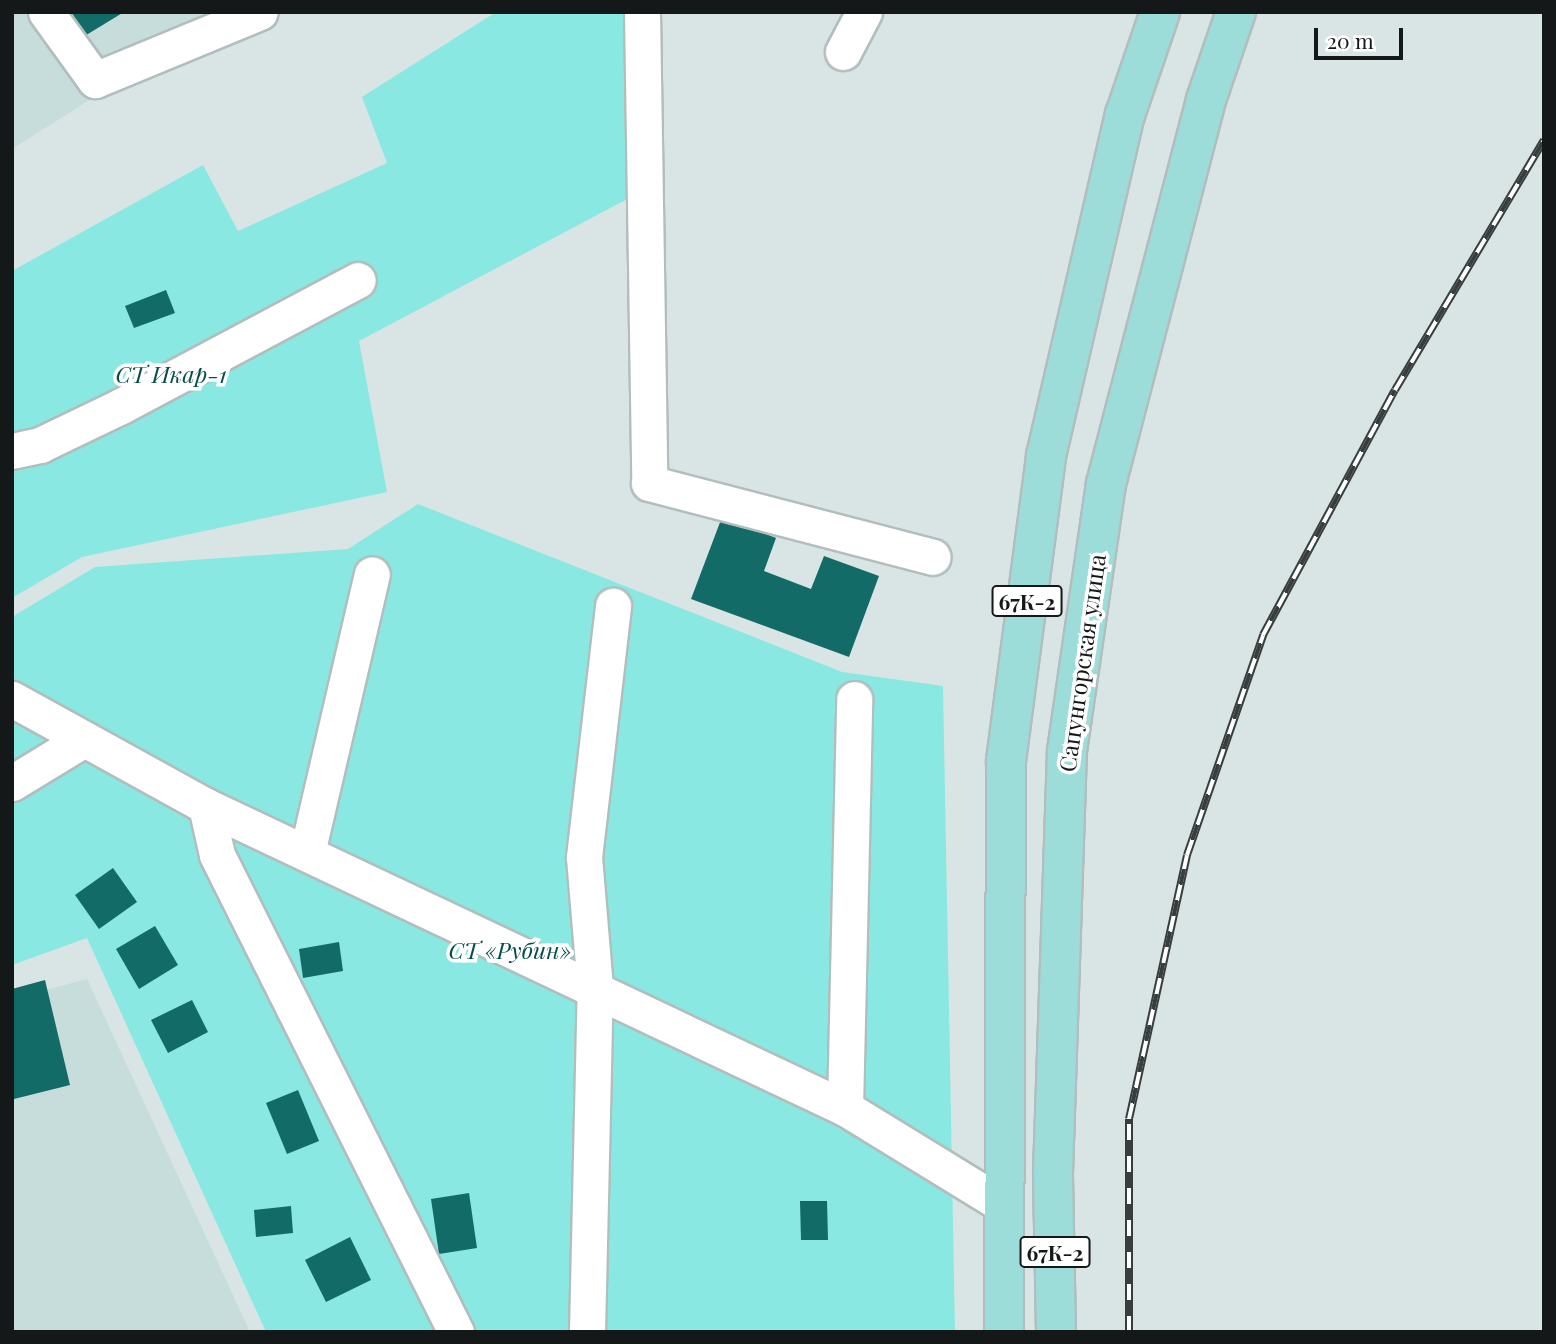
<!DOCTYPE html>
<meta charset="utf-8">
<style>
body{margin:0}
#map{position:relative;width:1556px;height:1344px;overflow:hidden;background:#d9e5e4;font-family:"Playfair Display",serif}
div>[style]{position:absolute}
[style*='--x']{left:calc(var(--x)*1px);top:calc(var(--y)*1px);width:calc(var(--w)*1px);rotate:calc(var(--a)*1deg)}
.built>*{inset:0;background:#c7dddb}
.green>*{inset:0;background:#89e8e1}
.building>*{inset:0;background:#126b66}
.roads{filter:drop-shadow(2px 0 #b2bebd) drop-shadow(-2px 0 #b2bebd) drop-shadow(0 2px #b2bebd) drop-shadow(0 -2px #b2bebd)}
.minor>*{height:35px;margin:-17.5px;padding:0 17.5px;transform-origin:17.5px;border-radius:17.5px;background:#fff}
.major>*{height:38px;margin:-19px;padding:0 19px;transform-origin:19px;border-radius:19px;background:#9cddd9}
.rail>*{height:8px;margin-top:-4px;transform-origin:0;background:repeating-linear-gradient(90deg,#fff 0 16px,#383d3d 0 32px);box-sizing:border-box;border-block:2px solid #383d3d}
span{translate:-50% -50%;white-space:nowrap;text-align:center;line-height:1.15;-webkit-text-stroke:7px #fff;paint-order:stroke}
.shield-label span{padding:2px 5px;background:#fff;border:2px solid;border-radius:5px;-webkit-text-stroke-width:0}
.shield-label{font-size:21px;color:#141818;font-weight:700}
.park-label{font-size:23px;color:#054d49;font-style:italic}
.street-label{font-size:23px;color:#141818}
.frame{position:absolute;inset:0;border:14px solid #141818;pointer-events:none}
.scale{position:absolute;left:1314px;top:28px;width:89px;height:32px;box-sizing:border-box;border:4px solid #141818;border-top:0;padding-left:9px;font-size:21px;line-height:24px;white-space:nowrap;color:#141818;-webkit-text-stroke:5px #fff;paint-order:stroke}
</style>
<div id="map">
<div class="built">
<div style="clip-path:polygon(12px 12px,229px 12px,12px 149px)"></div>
<div style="clip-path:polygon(87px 979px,250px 1332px,12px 1332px,12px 999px)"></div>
</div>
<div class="green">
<div style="clip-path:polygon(496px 12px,627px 12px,633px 196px,359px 341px,387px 492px,82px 557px,12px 598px,12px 271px,203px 165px,238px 231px,387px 163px,362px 97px)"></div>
<div style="clip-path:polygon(418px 504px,842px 672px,943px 686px,955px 1332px,266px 1332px,87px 938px,12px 965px,12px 617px,95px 567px,348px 549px)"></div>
</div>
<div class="building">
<div style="clip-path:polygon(69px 12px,124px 12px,83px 37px)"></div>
<div style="clip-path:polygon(166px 290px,175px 313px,134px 328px,125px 306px)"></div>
<div style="clip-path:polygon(722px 517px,776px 538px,764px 571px,811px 589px,824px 556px,879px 576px,849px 657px,691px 599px)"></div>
<div style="clip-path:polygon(113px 868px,137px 902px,99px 929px,75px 895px)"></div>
<div style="clip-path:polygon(155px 926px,178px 965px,139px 989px,116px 949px)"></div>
<div style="clip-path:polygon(339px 942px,343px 971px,303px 978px,299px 949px)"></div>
<div style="clip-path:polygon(45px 980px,70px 1085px,14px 1099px,12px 989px)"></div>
<div style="clip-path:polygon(192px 1000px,208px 1032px,168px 1053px,151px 1020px)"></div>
<div style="clip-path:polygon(298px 1090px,319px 1141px,287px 1154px,266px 1103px)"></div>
<div style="clip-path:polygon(469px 1193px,477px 1248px,439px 1254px,431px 1199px)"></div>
<div style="clip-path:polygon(800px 1201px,827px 1201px,828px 1240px,801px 1240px)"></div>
<div style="clip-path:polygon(291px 1206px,293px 1233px,256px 1237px,254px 1210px)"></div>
<div style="clip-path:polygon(350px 1237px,371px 1280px,326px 1302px,305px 1260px)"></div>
</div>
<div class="roads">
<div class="minor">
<div style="--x:46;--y:12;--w:84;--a:54.2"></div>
<div style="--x:95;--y:80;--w:178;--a:-22.4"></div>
<div style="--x:642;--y:12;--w:471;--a:89.1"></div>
<div style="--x:649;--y:483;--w:293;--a:14.6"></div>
<div style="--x:843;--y:52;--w:45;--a:-62.3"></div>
<div style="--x:12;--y:451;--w:29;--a:-12"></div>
<div style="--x:40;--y:445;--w:90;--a:-25.7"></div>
<div style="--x:121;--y:406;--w:268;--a:-28"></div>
<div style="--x:12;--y:699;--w:222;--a:28.9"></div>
<div style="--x:206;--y:806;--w:707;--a:25.3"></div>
<div style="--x:845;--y:1108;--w:185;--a:31.5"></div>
<div style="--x:12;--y:783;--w:84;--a:-31.4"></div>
<div style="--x:206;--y:806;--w:50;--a:77.3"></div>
<div style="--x:217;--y:855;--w:534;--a:63.39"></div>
<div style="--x:307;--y:853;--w:286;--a:-76.9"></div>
<div style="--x:845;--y:1108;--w:409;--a:-88.7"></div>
<div style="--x:587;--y:1332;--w:344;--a:-88.7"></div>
<div style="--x:595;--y:988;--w:131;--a:-94.8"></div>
<div style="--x:584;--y:857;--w:253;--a:-83.4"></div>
</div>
<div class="major">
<div style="--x:1004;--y:1332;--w:571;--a:-89.8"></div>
<div style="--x:1006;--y:761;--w:308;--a:-82.5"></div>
<div style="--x:1046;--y:456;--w:350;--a:-77"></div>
<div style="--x:1125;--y:115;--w:109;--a:-71.2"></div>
<div style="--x:1056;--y:1332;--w:159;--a:-91.1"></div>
<div style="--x:1053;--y:1173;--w:422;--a:-88.1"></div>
<div style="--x:1067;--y:751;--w:270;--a:-81.7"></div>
<div style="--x:1106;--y:484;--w:397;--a:-75.4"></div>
<div style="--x:1206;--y:100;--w:93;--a:-71.2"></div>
</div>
</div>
<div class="rail">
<div style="--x:1129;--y:1332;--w:213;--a:-90"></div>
<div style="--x:1129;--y:1119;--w:270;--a:-77.6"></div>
<div style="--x:1187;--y:855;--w:233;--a:-70.9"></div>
<div style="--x:1263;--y:635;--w:278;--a:-61.7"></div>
<div style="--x:1395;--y:390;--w:291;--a:-59.2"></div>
</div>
<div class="shield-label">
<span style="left:1027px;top:601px">67К-2</span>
<span style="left:1055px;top:1252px">67К-2</span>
</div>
<div class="park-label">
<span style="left:171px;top:374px">СТ Икар-1</span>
<span style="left:510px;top:950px">СТ «Рубин»</span>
</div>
<div class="street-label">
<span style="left:1082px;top:663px;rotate:-82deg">Сапунгорская улица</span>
</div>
<div class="frame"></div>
<div class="scale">20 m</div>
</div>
